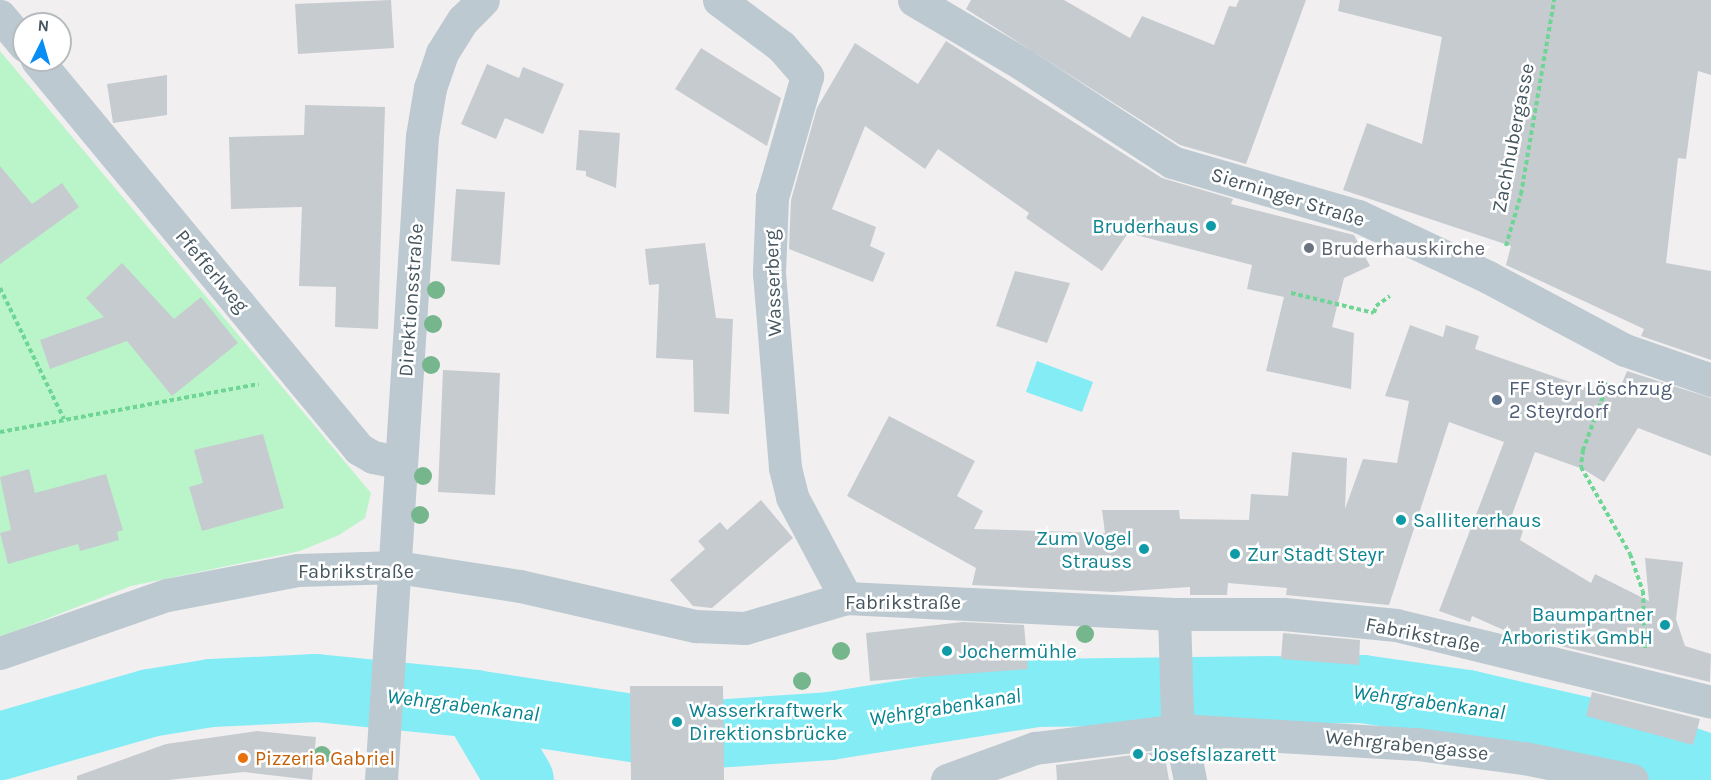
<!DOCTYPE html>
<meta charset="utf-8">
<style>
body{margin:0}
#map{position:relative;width:1711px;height:780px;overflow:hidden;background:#f2eff0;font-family:Karla,sans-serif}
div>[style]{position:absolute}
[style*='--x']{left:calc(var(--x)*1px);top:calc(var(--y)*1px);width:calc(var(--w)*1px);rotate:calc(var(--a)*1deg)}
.green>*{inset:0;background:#baf4c9}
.water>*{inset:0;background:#83ecf5}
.river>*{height:68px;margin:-34px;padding:0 34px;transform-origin:34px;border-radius:34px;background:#83ecf5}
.building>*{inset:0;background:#c6cbd0}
.path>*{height:4px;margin-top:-2px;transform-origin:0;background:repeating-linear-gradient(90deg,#6ed595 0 4.5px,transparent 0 7.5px)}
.street>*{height:33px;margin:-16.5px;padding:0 16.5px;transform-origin:16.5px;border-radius:16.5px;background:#bcc9d0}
.trees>*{width:18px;height:18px;margin:-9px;border-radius:50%;background:#75b68c}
.dots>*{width:16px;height:16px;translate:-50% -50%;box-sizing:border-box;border:3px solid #fff;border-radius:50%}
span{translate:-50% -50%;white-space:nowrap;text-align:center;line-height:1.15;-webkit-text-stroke:5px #fff;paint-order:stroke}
.street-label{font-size:20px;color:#45565f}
.culture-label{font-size:20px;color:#0d838f}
.right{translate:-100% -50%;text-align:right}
.left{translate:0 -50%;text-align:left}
.worship-label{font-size:20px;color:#5b616d}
.service-label{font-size:20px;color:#4e5e75}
.food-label{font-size:20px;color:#c56008}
.water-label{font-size:21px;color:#04838e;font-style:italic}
.north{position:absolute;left:12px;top:12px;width:60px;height:60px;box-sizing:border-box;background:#fff;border:2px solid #b5bbbf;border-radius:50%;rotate:5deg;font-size:16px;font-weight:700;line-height:24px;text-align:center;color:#45565f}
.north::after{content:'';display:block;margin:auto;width:21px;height:27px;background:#078df4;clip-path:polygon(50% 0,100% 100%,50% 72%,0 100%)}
</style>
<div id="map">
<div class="green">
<div style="clip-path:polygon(0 51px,371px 493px,365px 518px,339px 535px,300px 551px,131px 586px,0 637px)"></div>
</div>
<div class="water">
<div style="clip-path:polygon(1037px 361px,1093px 382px,1082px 412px,1026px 392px)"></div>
</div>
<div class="river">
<div style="--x:475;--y:704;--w:88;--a:59.4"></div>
<div style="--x:0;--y:746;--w:156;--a:-16"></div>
<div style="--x:150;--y:703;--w:62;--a:-9.3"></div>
<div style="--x:211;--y:693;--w:105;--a:-2.7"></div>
<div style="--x:316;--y:688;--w:160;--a:5.7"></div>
<div style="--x:475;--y:704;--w:211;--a:8.7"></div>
<div style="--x:684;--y:736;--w:146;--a:-3.9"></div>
<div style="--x:830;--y:726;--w:208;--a:-9.1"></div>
<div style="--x:1035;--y:693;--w:327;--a:-0.7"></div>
<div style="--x:1362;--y:689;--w:106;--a:8.1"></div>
<div style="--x:1467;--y:704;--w:170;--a:12.9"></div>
<div style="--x:1633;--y:742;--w:83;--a:19.1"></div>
</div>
<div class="building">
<div style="clip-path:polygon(391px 0,394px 48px,298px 54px,295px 4px)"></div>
<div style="clip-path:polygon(971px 0,1064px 0,1130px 38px,1142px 16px,1214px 45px,1229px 6px,1236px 7px,1239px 0,1306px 0,1246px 164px,1180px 145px,966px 9px)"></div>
<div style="clip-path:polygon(1340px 0,1711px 0,1711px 75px,1698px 71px,1686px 159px,1678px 158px,1666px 263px,1711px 271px,1711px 360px,1641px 336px,1644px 329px,1506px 265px,1511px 246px,1343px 190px,1367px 123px,1422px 144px,1442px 37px,1338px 11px)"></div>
<div style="clip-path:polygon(946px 41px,1162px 178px,1233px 199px,1231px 204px,1354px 235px,1370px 266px,1344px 278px,1332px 327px,1354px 333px,1351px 389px,1266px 371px,1284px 297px,1247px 289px,1252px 265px,1128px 233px,1102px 271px,1026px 218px,1029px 213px,938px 149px,925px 169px,865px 126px,832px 209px,876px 227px,870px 246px,885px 253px,873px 282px,789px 249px,791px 200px,817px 108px,855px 43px,918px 84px)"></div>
<div style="clip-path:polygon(701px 48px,781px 98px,767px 146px,675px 89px)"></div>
<div style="clip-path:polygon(487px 64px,519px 78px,523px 67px,564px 84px,543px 134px,505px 118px,496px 139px,461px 124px)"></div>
<div style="clip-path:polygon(167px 75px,167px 115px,113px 123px,107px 84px)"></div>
<div style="clip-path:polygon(305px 105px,385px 107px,378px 329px,335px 327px,336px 287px,299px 286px,302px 207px,231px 209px,229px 137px,304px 135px)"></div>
<div style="clip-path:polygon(579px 130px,620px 133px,616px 188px,586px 176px,586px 171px,576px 170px)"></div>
<div style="clip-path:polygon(0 166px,32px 204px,62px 183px,79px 207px,0 264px)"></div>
<div style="clip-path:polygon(456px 189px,505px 192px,500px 265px,451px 261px)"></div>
<div style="clip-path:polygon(705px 243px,716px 318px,733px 319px,729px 414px,694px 412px,693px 360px,656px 358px,659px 284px,649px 285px,645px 249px)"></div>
<div style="clip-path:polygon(122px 263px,174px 319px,201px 297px,238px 343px,172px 396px,127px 341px,50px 369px,40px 340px,104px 317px,86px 298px)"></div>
<div style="clip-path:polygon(1015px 271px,1070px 283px,1047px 343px,996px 326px)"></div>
<div style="clip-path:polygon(1410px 325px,1443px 337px,1446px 325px,1479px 336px,1475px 349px,1616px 398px,1627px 371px,1711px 398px,1711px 456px,1638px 428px,1604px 482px,1583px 469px,1535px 452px,1509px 523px,1523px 531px,1520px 540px,1591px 583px,1595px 574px,1649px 601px,1645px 558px,1683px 562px,1676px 619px,1685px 646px,1711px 654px,1710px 682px,1515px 635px,1472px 616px,1470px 622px,1439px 611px,1504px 442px,1449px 422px,1389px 605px,1286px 595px,1287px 588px,1228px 583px,1227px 595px,1190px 595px,1190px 587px,1113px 592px,972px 585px,976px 568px,847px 496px,889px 416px,975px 461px,957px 496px,983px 511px,974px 529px,1105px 533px,1102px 510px,1179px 510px,1180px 519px,1249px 520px,1251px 494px,1288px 496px,1292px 452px,1347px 458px,1345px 509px,1363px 459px,1397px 463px,1409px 401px,1385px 396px)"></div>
<div style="clip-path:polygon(443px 370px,500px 373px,495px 495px,438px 492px)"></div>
<div style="clip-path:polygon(263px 434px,284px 508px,202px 531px,189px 487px,203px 483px,194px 450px)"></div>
<div style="clip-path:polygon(29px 469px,35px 493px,106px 474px,123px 530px,117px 532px,119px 540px,80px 551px,78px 544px,8px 564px,0 533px,11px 530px,0 477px)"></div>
<div style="clip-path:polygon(761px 500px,793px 538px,712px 608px,693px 606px,670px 580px,705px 549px,698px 541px,720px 522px,727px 530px)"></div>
<div style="clip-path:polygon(963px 622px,1024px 625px,1028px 669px,870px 681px,866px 633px)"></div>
<div style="clip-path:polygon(1283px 633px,1360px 640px,1359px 665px,1281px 659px)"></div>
<div style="clip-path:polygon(630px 686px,723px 686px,724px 780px,631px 780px)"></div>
<div style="clip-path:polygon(1592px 692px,1700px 719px,1693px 745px,1586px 716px)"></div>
<div style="clip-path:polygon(257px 731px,316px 737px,312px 780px,244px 772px,168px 780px,77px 780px,77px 776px,166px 744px)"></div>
<div style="clip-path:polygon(1164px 751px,1169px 780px,1057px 780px,1056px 765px)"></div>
</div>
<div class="path">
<div style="--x:1506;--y:246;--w:54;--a:-73.9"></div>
<div style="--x:1521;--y:194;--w:197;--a:-80.3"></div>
<div style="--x:0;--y:288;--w:146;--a:64"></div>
<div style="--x:1291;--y:293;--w:85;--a:13.5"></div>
<div style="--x:1374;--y:313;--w:7;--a:-74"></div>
<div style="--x:1376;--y:306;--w:17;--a:-36"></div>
<div style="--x:1608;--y:383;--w:72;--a:110.5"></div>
<div style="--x:1583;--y:450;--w:17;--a:97"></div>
<div style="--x:1581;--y:467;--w:100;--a:60.6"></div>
<div style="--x:1630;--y:554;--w:39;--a:71"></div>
<div style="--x:1643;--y:591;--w:58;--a:88"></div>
<div style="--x:0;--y:432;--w:263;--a:-10.5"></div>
</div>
<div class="street">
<div style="--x:719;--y:0;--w:77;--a:36.6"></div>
<div style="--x:781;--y:46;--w:40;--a:49"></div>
<div style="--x:807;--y:76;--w:126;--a:106.1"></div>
<div style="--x:772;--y:197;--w:76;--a:92.3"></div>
<div style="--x:769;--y:273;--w:196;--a:85.3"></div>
<div style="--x:785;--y:468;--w:30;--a:76"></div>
<div style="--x:792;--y:497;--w:115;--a:61.9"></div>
<div style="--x:914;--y:0;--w:128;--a:30.6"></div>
<div style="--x:1024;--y:65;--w:177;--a:33.2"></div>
<div style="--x:1172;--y:162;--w:194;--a:16.2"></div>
<div style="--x:1358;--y:216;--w:144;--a:25.1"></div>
<div style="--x:1488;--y:277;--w:155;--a:28.1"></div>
<div style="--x:1625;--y:350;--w:91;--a:19.2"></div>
<div style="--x:0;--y:16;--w:38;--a:50"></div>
<div style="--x:37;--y:60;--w:505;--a:50.38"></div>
<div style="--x:359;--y:449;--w:16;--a:30"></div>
<div style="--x:373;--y:457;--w:26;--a:11"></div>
<div style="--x:1174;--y:614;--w:103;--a:88.3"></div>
<div style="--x:1177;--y:717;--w:64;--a:78.3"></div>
<div style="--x:0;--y:653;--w:177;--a:-19.2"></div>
<div style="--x:167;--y:595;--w:133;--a:-10.8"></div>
<div style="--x:298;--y:570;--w:99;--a:-1.7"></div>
<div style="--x:397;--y:567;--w:124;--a:8.8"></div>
<div style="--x:520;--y:586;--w:180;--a:12.9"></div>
<div style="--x:695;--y:626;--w:50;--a:2.3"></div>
<div style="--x:745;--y:628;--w:105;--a:-16.5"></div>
<div style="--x:846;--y:598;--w:328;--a:2.8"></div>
<div style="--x:1174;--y:614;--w:110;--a:0"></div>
<div style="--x:1284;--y:614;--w:113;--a:5.6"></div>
<div style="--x:1396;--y:625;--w:324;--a:13.7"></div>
<div style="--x:381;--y:780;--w:645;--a:-86.36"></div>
<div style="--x:422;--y:136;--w:49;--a:-80.5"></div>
<div style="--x:430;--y:88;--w:37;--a:-71"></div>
<div style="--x:442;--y:53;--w:39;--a:-58"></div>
<div style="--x:463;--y:20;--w:28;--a:-45"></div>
<div style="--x:947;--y:780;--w:94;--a:-20"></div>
<div style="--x:1035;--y:748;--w:145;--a:-7.1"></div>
<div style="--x:1179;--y:730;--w:238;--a:3.4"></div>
<div style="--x:1417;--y:744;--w:108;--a:7.5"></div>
<div style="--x:1524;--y:758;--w:110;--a:11.5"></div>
</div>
<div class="trees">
<div style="left:436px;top:290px"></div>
<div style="left:433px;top:324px"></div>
<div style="left:431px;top:365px"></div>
<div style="left:423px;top:476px"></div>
<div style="left:420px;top:515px"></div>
<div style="left:1085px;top:634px"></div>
<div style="left:841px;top:651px"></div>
<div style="left:802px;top:681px"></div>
<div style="left:322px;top:755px"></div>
</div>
<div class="dots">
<div style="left:1211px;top:226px;background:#0f9aa8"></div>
<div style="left:1309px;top:248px;background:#6b7280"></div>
<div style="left:1497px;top:400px;background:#5c6f8a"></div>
<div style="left:1401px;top:520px;background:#0f9aa8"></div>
<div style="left:1144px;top:549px;background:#0f9aa8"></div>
<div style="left:1235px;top:554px;background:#0f9aa8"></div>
<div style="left:1665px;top:625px;background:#0f9aa8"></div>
<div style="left:947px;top:651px;background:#0f9aa8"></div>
<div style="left:677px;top:722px;background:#0f9aa8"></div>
<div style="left:1138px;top:754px;background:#0f9aa8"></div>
<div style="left:243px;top:758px;background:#e8710a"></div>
</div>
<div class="street-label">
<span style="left:1513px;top:138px;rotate:-79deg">Zachhubergasse</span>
<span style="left:1288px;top:197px;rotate:17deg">Sierninger Straße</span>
<span style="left:212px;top:271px;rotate:50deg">Pfefferlweg</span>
<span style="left:773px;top:283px;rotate:-92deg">Wasserberg</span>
<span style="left:411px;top:300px;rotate:-86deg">Direktionsstraße</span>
<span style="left:356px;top:571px">Fabrikstraße</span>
<span style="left:903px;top:602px">Fabrikstraße</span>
<span style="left:1423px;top:635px;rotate:11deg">Fabrikstraße</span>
<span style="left:1407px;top:745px;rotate:6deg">Wehrgrabengasse</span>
</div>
<div class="culture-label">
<span class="right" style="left:1199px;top:226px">Bruderhaus</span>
<span class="left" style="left:1413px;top:520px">Sallitererhaus</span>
<span class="right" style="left:1132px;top:550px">Zum Vogel<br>Strauss</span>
<span class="left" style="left:1247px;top:554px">Zur Stadt Steyr</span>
<span class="right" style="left:1653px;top:626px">Baumpartner<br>Arboristik GmbH</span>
<span class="left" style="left:959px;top:651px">Jochermühle</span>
<span class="left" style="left:689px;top:722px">Wasserkraftwerk<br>Direktionsbrücke</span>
<span class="left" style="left:1150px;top:754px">Josefslazarett</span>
</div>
<div class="worship-label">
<span class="left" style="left:1321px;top:248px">Bruderhauskirche</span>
</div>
<div class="service-label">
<span class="left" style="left:1509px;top:400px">FF Steyr Löschzug<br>2 Steyrdorf</span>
</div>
<div class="food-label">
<span class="left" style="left:255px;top:758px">Pizzeria Gabriel</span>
</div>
<div class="water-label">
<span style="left:1429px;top:702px;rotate:8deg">Wehrgrabenkanal</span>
<span style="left:463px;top:705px;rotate:7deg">Wehrgrabenkanal</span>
<span style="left:945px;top:707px;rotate:-9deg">Wehrgrabenkanal</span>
</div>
<div class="north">N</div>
</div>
